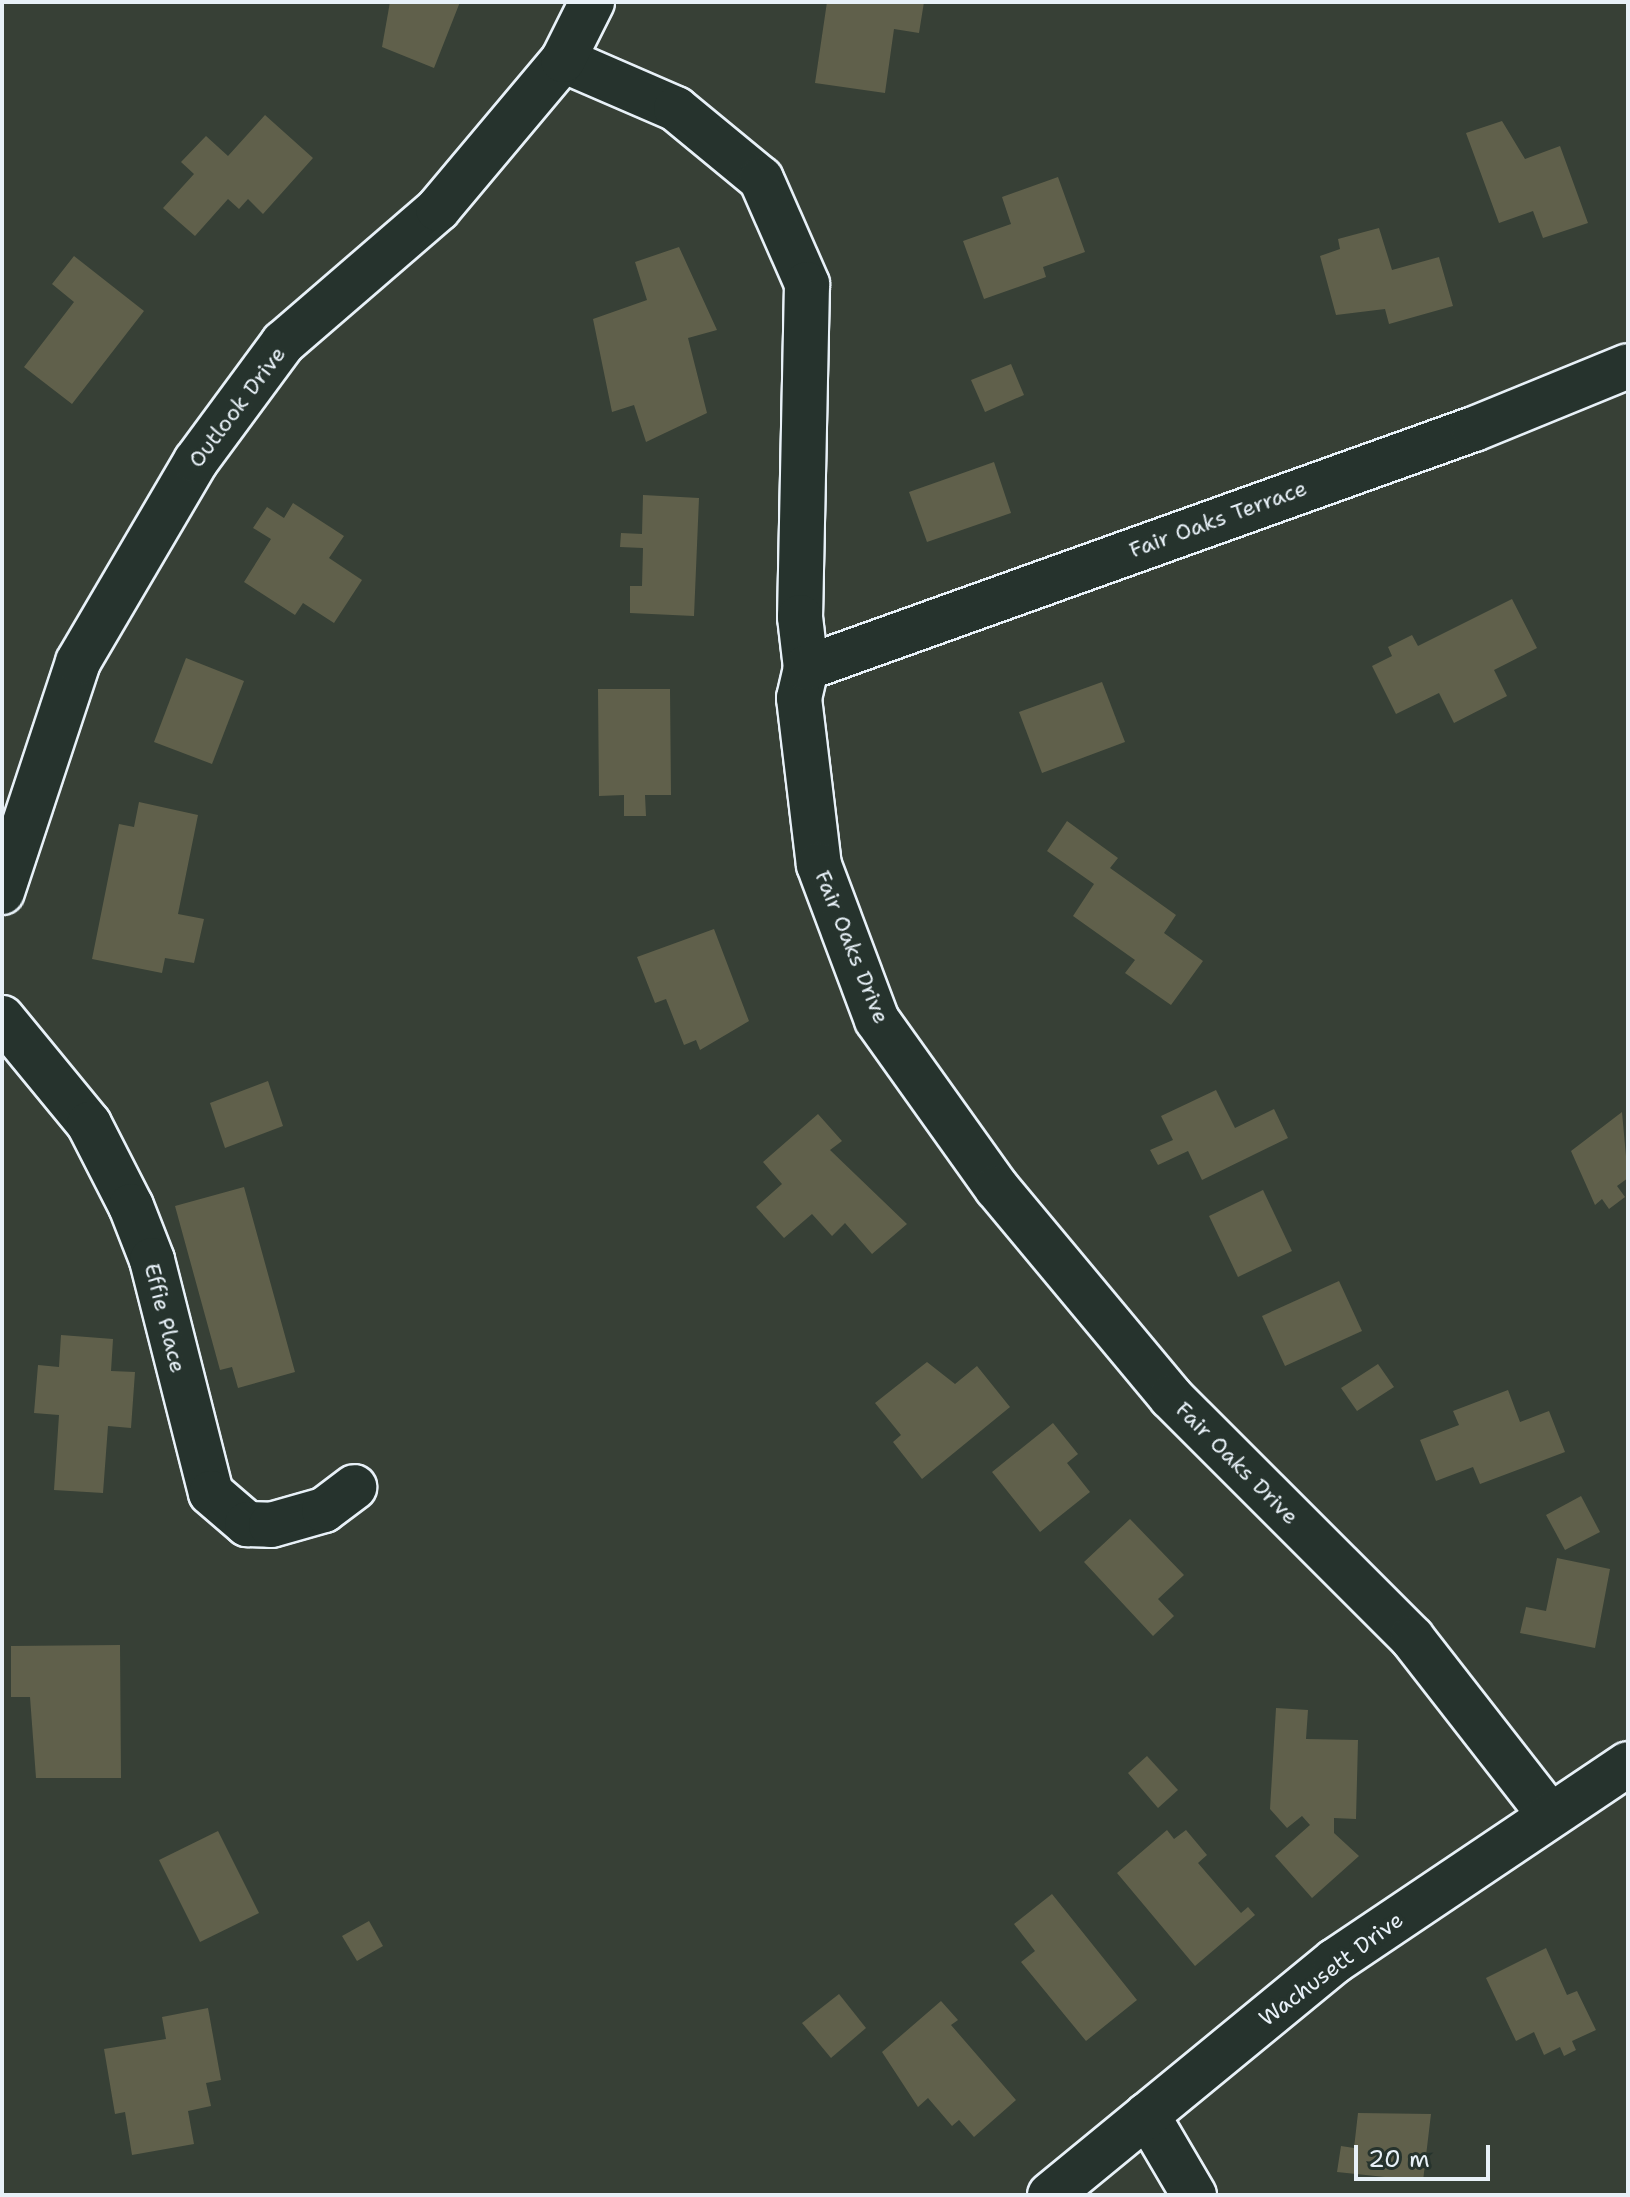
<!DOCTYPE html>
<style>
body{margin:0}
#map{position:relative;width:1630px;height:2197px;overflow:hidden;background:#374036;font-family:"Shantell Sans",sans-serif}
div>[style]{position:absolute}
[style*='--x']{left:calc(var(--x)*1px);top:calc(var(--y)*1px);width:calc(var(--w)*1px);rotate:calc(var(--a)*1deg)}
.building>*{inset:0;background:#60604b}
.roads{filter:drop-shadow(2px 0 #e8f1f8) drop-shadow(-2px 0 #e8f1f8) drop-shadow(0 2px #e8f1f8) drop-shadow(0 -2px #e8f1f8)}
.street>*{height:44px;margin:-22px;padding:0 22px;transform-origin:22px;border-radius:22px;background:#26332d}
span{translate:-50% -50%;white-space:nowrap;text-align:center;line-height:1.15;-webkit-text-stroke:8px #26332d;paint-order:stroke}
.street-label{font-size:22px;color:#e8f1f8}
.frame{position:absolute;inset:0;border:4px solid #e8f1f8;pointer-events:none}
.scale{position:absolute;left:1354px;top:2145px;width:136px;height:36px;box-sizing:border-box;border:4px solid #e8f1f8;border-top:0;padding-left:10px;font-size:24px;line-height:28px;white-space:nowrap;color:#e8f1f8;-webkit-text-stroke:6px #26332d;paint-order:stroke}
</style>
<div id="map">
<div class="building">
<div style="clip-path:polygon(390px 2px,460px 2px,434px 68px,382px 47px)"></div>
<div style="clip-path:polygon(827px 2px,924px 2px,919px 33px,894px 29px,885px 93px,815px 83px)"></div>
<div style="clip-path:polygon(265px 115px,313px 158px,263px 214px,248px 199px,239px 209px,228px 199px,195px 236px,163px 208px,194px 174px,181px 162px,206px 136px,228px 156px)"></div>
<div style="clip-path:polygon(1502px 121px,1525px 159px,1560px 146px,1588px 223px,1543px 238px,1533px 211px,1499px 223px,1466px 133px)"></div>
<div style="clip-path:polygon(1058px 177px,1085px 252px,1043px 267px,1046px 277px,984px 299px,963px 241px,1011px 224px,1002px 197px)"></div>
<div style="clip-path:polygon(1379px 228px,1392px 270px,1439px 257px,1453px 306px,1389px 324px,1385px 309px,1336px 315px,1320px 256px,1340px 249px,1338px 239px)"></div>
<div style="clip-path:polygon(679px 247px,717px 330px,688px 338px,707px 413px,646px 442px,634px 405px,612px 412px,593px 319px,647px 300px,635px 262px)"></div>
<div style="clip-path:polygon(74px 256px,144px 311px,72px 404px,24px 367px,74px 302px,52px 284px)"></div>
<div style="clip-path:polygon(1011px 364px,1024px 395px,985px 412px,971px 380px)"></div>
<div style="clip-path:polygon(994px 462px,1011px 513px,927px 542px,909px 492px)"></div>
<div style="clip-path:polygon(643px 495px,699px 498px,694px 616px,630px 613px,630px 586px,642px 586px,643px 548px,620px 547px,621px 533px,642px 534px)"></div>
<div style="clip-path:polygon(293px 503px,344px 536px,329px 558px,362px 580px,334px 623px,303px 603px,295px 615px,244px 582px,271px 539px,253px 528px,267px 507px,284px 518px)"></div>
<div style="clip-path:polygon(1512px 599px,1537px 648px,1494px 670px,1507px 696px,1454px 723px,1439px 693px,1396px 714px,1372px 666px,1392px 656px,1388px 647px,1412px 635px,1418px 646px)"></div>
<div style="clip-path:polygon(186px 658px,244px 681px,212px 764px,154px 742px)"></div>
<div style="clip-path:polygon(1102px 682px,1125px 742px,1042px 773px,1019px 712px)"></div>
<div style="clip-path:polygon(598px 689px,670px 689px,671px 795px,645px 795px,646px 816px,624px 816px,624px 795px,599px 796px)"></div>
<div style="clip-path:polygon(139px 802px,198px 815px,178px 914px,204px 919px,194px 963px,165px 958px,162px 973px,92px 959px,119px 824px,134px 827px)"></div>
<div style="clip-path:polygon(1067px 821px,1118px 858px,1110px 868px,1176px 915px,1164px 933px,1203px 961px,1171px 1005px,1125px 973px,1135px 960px,1073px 916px,1094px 884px,1047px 851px)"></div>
<div style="clip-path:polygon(714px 929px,749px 1021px,700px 1050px,696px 1040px,684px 1045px,666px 999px,655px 1003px,637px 957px)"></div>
<div style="clip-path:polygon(268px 1081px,283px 1126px,225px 1148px,210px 1103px)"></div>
<div style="clip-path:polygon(1216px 1090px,1235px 1128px,1274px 1109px,1288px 1138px,1202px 1180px,1188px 1151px,1158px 1165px,1150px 1150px,1173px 1140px,1161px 1116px)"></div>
<div style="clip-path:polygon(1622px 1112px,1628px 1178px,1617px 1186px,1625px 1197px,1609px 1209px,1602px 1199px,1595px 1205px,1571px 1151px)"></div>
<div style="clip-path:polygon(818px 1114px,842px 1141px,830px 1150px,907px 1224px,872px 1254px,845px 1223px,832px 1236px,812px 1214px,784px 1238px,756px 1207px,782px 1184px,763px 1162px)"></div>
<div style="clip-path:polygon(244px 1187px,295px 1372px,238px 1388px,232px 1367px,220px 1370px,175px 1206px)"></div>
<div style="clip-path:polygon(1263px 1190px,1292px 1251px,1238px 1277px,1209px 1216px)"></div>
<div style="clip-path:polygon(1339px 1281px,1362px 1331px,1285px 1366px,1262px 1316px)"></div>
<div style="clip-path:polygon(61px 1335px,113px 1339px,111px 1371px,135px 1372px,131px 1428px,108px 1426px,103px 1493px,54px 1490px,59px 1415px,34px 1413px,38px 1365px,59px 1367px)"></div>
<div style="clip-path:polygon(927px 1362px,955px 1384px,977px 1366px,1010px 1407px,922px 1479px,893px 1442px,901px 1435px,875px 1403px)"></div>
<div style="clip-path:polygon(1378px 1364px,1394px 1387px,1357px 1411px,1341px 1388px)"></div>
<div style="clip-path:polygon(1508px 1390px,1520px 1422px,1549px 1411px,1565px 1452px,1480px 1484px,1473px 1467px,1436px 1481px,1420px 1440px,1459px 1425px,1453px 1411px)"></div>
<div style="clip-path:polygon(1053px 1423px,1078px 1454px,1067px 1463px,1090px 1492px,1040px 1532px,992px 1472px)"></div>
<div style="clip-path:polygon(1581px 1496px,1600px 1532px,1565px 1550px,1546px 1515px)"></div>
<div style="clip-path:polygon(1130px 1519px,1184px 1575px,1158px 1599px,1174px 1616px,1153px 1636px,1084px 1562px)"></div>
<div style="clip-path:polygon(1557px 1558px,1610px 1569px,1595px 1648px,1520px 1633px,1526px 1607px,1546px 1611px)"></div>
<div style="clip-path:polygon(120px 1645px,121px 1778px,36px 1778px,30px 1697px,11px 1697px,11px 1646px)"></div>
<div style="clip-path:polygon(1276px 1708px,1308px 1710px,1306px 1739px,1358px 1740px,1356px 1819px,1334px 1818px,1334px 1833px,1359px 1856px,1312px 1898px,1275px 1856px,1310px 1825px,1302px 1816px,1287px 1828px,1270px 1809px)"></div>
<div style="clip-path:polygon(1147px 1756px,1178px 1790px,1158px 1808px,1128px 1773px)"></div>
<div style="clip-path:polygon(1167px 1830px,1174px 1839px,1186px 1830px,1207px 1855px,1198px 1863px,1241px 1913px,1248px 1907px,1255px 1915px,1195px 1966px,1117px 1873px)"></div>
<div style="clip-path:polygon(218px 1831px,259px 1913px,200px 1942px,159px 1860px)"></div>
<div style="clip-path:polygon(1052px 1894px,1137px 2000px,1086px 2041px,1021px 1962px,1035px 1951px,1014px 1924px)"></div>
<div style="clip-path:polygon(369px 1921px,383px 1946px,357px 1961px,342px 1936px)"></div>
<div style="clip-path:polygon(1546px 1948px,1567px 1995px,1577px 1991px,1596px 2030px,1572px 2041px,1576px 2050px,1564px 2056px,1560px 2047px,1544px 2055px,1534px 2032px,1516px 2041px,1486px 1978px)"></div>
<div style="clip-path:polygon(839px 1994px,866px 2028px,831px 2058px,802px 2023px)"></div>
<div style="clip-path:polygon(941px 2001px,958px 2020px,951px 2025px,1016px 2100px,974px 2137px,959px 2120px,952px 2126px,928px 2098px,918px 2107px,882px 2052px)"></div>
<div style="clip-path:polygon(208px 2008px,221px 2080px,206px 2083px,211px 2106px,188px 2111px,194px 2144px,132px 2155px,125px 2112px,115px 2114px,104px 2049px,166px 2039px,162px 2017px)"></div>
<div style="clip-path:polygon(1358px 2113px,1431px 2114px,1423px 2181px,1337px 2172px,1341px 2146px,1354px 2148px)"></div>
</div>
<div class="roads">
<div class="street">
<div style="--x:563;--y:60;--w:123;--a:23.4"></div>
<div style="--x:676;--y:109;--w:110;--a:39.5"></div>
<div style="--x:761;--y:179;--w:115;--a:66.3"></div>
<div style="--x:807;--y:284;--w:333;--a:91.2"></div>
<div style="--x:800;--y:617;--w:51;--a:83.3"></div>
<div style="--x:806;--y:668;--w:31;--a:103"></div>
<div style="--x:799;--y:698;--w:168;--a:83.2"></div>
<div style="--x:819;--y:865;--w:165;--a:69.5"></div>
<div style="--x:877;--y:1020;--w:206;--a:54.5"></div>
<div style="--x:997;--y:1188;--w:272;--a:50.2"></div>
<div style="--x:1171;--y:1397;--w:341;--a:45"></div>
<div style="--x:1412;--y:1638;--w:222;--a:52.1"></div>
<div style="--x:806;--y:668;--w:709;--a:-19.69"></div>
<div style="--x:1474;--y:429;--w:166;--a:-22.2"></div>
<div style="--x:2;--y:892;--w:242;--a:-71.7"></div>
<div style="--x:78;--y:662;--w:233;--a:-59.6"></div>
<div style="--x:196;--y:461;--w:147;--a:-53.6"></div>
<div style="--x:283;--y:343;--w:205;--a:-40.8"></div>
<div style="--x:438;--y:209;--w:194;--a:-50"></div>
<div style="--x:563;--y:60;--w:65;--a:-63.4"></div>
<div style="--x:2;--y:1018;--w:137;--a:50.6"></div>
<div style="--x:89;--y:1124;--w:92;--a:62.9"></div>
<div style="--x:131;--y:1206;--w:58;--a:68.7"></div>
<div style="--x:152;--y:1260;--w:240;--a:75.8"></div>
<div style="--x:211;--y:1493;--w:48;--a:40.7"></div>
<div style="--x:247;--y:1524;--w:24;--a:2"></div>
<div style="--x:271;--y:1525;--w:55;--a:-15.8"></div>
<div style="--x:324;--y:1510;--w:38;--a:-37"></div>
<div style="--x:1147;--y:2115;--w:93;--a:59.6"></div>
<div style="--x:1050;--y:2195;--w:369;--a:-39.4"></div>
<div style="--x:1335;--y:1961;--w:353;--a:-33.9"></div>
</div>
</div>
<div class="street-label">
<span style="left:237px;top:407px;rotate:-53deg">Outlook Drive</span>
<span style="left:1218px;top:519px;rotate:-20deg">Fair Oaks Terrace</span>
<span style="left:852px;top:947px;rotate:68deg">Fair Oaks Drive</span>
<span style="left:165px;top:1318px;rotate:76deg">Effie Place</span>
<span style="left:1237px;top:1463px;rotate:45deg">Fair Oaks Drive</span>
<span style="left:1331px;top:1969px;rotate:-37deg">Wachusett Drive</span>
</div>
<div class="frame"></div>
<div class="scale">20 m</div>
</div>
